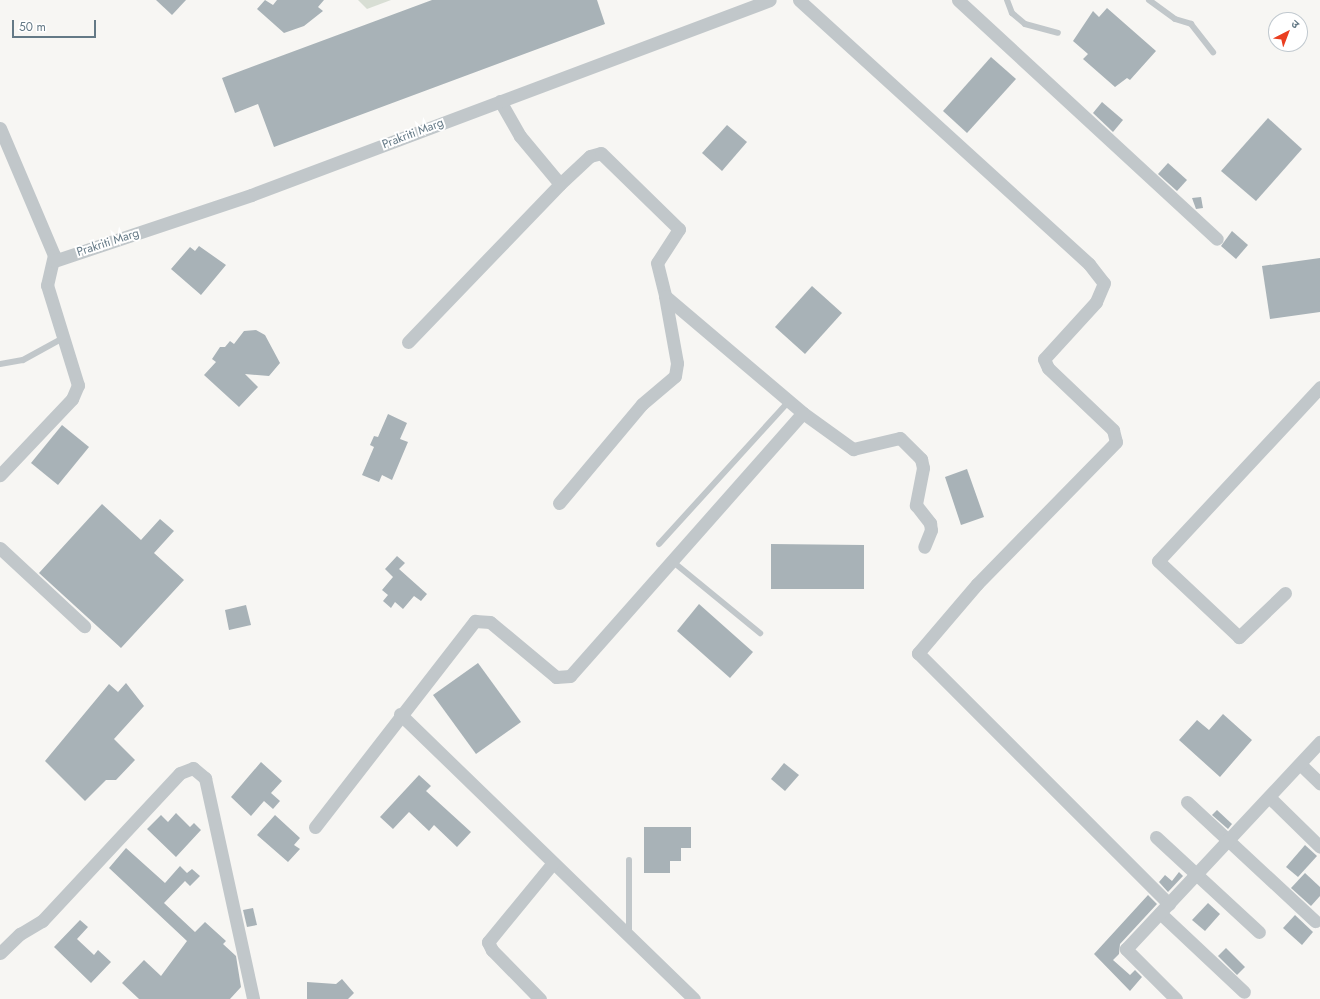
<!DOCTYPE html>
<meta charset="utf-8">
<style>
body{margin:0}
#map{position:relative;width:1320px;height:999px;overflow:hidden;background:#f7f6f3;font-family:Jost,"Noto Sans Devanagari",sans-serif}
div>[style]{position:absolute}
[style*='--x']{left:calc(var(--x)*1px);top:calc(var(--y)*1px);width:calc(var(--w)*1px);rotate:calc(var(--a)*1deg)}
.green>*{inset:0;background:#d8ded4}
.building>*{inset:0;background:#a8b2b7}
.service>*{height:6px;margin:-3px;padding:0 3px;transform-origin:3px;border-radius:3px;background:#c1c7ca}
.minor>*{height:13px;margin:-6.5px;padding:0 6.5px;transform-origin:6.5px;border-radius:6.5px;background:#c1c7ca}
span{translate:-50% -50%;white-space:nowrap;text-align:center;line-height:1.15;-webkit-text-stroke:4px #fff;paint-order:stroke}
.street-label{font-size:12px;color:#647986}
.north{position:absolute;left:1268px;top:12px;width:40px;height:40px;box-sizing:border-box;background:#fff;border:1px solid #c1c9cf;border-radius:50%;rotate:42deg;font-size:11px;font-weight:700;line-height:16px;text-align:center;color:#647986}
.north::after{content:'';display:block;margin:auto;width:14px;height:18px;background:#ea3e20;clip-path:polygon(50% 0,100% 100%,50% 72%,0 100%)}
.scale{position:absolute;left:12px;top:20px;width:84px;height:18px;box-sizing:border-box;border:2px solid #647986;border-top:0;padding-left:5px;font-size:12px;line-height:14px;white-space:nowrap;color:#647986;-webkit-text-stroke:3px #fff;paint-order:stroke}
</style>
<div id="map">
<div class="green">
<div style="clip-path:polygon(358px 0,391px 0,367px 9px)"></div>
</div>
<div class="building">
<div style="clip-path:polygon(156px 0,186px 0,172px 15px)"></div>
<div style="clip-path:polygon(265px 0,273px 5px,277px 0,324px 0,318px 7px,323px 11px,304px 26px,284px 33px,257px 9px)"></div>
<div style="clip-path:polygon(432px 0,597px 0,605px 24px,274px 147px,258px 104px,235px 113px,222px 78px)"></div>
<div style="clip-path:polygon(1107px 8px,1156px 51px,1130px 80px,1127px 78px,1115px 87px,1083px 59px,1088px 54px,1073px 41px,1093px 11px,1099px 17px)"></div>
<div style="clip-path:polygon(991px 57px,1016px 79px,967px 133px,943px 111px)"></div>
<div style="clip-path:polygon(1102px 102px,1123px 120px,1113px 132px,1093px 113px)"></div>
<div style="clip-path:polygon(1268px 118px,1302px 149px,1256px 201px,1221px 171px)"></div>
<div style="clip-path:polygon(727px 125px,747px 142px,722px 171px,702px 153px)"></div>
<div style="clip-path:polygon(1168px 163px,1187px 180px,1177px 191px,1158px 174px)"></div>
<div style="clip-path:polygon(1201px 197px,1203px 208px,1196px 209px,1192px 198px)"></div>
<div style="clip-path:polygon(1232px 231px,1248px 245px,1236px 259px,1221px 246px)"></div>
<div style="clip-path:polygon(199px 246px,226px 265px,201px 295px,171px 269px,190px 247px,195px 251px)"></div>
<div style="clip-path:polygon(1320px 258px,1320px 312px,1270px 319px,1262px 266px)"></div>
<div style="clip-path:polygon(812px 286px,842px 313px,805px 354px,775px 327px)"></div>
<div style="clip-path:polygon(256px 330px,265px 335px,280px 363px,269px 376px,245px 374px,258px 387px,239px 407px,204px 375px,216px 362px,212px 359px,220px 347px,225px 347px,230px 341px,234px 344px,244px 331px)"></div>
<div style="clip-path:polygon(388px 414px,407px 423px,400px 439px,408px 442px,392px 480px,382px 475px,379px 482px,362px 475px,374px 447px,370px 445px,374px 436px,378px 437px)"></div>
<div style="clip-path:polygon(62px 425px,89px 447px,58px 485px,31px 463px)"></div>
<div style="clip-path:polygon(967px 469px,984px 517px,961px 525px,945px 477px)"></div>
<div style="clip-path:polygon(102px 504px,141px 540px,160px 519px,174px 531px,154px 553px,184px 580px,121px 648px,39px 573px)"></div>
<div style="clip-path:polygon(771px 544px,864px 545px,864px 589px,771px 589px)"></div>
<div style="clip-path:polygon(397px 556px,405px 563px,399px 569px,427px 594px,421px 601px,414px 596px,403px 609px,395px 602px,391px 608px,383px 601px,388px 595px,382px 590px,393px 577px,385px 569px)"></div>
<div style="clip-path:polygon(699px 604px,753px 652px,730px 678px,677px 631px)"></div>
<div style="clip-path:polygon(246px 605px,251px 625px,229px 630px,225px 610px)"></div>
<div style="clip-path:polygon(478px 663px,521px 722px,476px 754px,433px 695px)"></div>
<div style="clip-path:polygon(126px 683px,144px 706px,114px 739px,135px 760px,116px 780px,106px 780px,85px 801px,45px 761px,109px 684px,118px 692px)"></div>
<div style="clip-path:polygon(1223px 714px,1252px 740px,1220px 777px,1179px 740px,1197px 720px,1209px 730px)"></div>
<div style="clip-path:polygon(261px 762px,282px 781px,271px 793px,280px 801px,273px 809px,264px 801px,251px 816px,231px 797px)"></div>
<div style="clip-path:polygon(784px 763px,799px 775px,785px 791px,771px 779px)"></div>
<div style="clip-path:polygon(419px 775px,431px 786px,426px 791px,471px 832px,457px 847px,434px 825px,429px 831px,409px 812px,393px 829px,380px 817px)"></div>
<div style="clip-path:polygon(1217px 810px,1232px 824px,1228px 829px,1212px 815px)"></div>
<div style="clip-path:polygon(176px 813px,190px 827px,194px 823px,201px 830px,176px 857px,147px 829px,161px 815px,168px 822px)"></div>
<div style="clip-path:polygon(275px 815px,300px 838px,294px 845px,300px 849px,288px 862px,257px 835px)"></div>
<div style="clip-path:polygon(644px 827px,691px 827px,691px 848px,681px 848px,681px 861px,670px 861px,670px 873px,644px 873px)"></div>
<div style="clip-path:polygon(1305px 845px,1317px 856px,1298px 877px,1286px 867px)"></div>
<div style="clip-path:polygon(126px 848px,165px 883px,180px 866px,187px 873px,192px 869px,200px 876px,190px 886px,185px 881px,164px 903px,195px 932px,205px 922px,226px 941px,223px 944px,236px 956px,241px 987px,230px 999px,139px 999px,122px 983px,144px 960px,161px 976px,187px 941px,109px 868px)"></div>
<div style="clip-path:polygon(1179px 872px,1183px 876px,1168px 892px,1159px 882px,1165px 875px,1172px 881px)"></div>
<div style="clip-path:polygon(1305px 873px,1320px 887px,1320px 896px,1311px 906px,1291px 888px)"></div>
<div style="clip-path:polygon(1148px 895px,1157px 904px,1120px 944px,1119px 954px,1113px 960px,1130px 975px,1135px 970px,1142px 977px,1130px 991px,1094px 954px)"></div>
<div style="clip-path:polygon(1208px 903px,1220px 914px,1205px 931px,1192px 920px)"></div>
<div style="clip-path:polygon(253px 908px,257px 925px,247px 927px,243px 910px)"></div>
<div style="clip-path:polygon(1295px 915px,1313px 932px,1302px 945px,1283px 928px)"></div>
<div style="clip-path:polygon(80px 920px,88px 927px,77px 939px,94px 955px,98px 950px,111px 962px,91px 983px,54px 947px)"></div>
<div style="clip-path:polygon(1226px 948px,1245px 967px,1237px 975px,1218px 956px)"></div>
<div style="clip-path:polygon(342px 979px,354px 993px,348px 999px,307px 999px,307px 982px,336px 984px)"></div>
</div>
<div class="service">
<div style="--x:1007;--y:0;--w:14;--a:69"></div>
<div style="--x:1012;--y:13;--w:17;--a:40"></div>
<div style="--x:1025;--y:24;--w:34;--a:15"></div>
<div style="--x:1149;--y:0;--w:32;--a:36"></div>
<div style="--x:1175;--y:19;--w:17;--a:17"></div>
<div style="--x:1191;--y:24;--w:36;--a:52"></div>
<div style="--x:0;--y:364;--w:23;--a:-10"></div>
<div style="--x:23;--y:360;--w:46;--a:-28.8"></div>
<div style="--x:659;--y:544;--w:193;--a:-47.7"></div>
<div style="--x:672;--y:561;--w:114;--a:39.3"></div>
<div style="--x:629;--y:860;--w:75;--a:90"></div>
</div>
<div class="minor">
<div style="--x:799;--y:0;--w:392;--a:42.3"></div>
<div style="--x:1089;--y:264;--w:24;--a:52"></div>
<div style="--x:1104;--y:283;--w:21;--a:113"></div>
<div style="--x:1096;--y:302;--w:77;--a:132.4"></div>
<div style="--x:1044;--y:359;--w:10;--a:66"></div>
<div style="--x:1048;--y:368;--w:90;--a:43.6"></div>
<div style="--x:1113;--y:430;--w:12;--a:76"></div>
<div style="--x:1116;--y:442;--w:199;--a:134.4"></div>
<div style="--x:977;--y:584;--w:91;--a:130.5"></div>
<div style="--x:918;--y:653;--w:355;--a:45"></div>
<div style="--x:958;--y:0;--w:352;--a:42.7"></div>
<div style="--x:500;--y:101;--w:40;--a:60.3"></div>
<div style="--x:520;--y:136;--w:62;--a:50.2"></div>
<div style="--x:0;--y:128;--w:138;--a:67"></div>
<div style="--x:54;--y:255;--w:31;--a:103"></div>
<div style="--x:47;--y:285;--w:105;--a:72.8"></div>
<div style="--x:78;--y:385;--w:15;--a:113"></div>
<div style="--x:72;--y:399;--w:105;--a:133.5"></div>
<div style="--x:54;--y:261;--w:208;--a:-18.5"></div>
<div style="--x:251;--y:195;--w:554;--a:-20.59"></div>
<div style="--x:408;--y:342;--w:219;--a:-46.1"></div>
<div style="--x:560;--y:184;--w:41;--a:-43"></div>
<div style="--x:590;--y:156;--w:11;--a:-15"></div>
<div style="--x:601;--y:153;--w:109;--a:44.3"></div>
<div style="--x:679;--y:229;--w:40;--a:122.9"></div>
<div style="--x:657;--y:263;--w:34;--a:76"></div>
<div style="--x:665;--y:296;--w:181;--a:40.3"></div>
<div style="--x:803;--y:413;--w:62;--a:35.8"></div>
<div style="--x:853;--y:449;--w:48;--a:-13.2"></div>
<div style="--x:900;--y:438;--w:30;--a:45"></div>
<div style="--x:921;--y:459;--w:9;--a:77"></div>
<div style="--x:923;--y:468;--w:38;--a:101"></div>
<div style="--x:916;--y:505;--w:23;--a:52"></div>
<div style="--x:930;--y:523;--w:7;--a:82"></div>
<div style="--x:931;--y:530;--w:18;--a:112"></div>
<div style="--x:559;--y:503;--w:129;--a:-50"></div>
<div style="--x:642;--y:404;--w:43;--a:-40.3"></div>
<div style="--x:675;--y:376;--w:13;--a:-81"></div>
<div style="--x:677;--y:363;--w:68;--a:-100.2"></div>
<div style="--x:0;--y:548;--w:115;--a:42.9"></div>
<div style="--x:1285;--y:593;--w:64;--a:136.3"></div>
<div style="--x:1239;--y:637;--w:111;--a:-136.8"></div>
<div style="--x:1158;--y:561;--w:238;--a:-47"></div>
<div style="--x:400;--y:714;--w:409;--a:44.1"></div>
<div style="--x:1300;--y:764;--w:28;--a:44"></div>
<div style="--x:1269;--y:797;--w:71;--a:44.4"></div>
<div style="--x:1187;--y:802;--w:175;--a:42.9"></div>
<div style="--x:315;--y:827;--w:261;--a:-52.2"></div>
<div style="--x:475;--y:621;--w:15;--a:4"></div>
<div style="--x:490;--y:622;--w:86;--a:39.8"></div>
<div style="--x:556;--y:677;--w:14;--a:-4"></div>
<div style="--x:570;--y:676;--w:351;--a:-48.5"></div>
<div style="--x:1156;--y:837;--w:140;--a:42.7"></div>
<div style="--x:1160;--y:913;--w:115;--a:43.2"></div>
<div style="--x:0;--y:953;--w:28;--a:-44"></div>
<div style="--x:20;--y:934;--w:26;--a:-31"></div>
<div style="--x:42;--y:921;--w:202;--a:-47"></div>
<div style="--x:180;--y:773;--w:14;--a:-21"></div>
<div style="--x:193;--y:768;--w:16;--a:40"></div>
<div style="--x:205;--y:778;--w:226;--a:77.7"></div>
<div style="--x:540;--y:999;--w:69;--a:-134.4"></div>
<div style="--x:492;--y:950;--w:9;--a:-117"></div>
<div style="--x:488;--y:942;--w:102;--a:-50.6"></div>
<div style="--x:1176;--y:999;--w:71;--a:-135"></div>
<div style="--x:1126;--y:949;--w:284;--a:-46.9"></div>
</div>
<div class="street-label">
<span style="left:413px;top:134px;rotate:-21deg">Prakriti Marg</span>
<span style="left:108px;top:243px;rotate:-18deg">Prakriti Marg</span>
</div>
<div class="north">उ</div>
<div class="scale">50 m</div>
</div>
